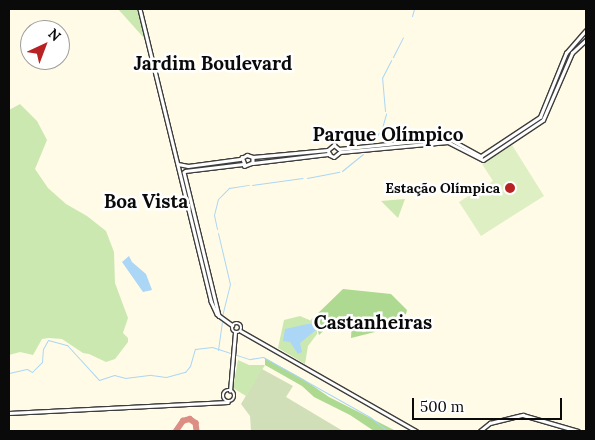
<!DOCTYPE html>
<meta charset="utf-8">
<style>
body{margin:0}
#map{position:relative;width:595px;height:440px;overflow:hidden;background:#fffbe6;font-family:Lora,serif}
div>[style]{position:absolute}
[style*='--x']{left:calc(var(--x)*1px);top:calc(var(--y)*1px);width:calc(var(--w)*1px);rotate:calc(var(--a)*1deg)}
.green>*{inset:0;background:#cbe8b1}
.forest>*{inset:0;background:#add990}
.cemetery>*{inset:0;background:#d1dfb9}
.pitch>*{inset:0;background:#deefc3}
.water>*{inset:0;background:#abd6f6}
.stream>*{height:1px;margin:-0.5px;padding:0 0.5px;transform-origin:0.5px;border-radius:0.5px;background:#abd6f6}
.taxiway>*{height:5.5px;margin:-2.75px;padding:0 2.75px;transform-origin:2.75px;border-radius:2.75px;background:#dc8e84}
.roads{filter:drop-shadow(1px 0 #3d3d3d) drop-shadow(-1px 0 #3d3d3d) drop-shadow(0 1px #3d3d3d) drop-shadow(0 -1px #3d3d3d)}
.minor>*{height:2.5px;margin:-1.25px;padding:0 1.25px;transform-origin:1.25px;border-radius:1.25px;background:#fff}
.minor>.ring{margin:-1.25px;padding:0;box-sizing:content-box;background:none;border:2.5px solid #fff;border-radius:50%}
.dots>*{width:14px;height:14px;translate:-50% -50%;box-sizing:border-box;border:2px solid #fff;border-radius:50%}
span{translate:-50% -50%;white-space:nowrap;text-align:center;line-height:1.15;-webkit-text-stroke:5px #fff;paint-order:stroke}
.poi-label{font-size:14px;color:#0a0a0a;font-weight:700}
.right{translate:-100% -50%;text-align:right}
.district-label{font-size:19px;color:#0a0a0a;font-weight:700}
.frame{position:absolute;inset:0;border:10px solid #0a0a0a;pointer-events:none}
.north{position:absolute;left:20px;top:20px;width:50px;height:50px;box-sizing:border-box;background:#fff;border:1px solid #9d9d9d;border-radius:50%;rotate:43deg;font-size:14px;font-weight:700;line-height:20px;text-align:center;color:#0a0a0a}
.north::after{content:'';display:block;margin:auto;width:18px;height:22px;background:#b92222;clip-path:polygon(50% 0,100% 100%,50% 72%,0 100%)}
.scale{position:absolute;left:412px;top:398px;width:150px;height:22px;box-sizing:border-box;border:2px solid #0a0a0a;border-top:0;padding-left:6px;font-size:15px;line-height:18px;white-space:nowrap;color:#0a0a0a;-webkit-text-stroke:4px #fff;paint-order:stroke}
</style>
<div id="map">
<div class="green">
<div style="clip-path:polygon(118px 9px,139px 9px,145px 39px,144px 38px)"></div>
<div style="clip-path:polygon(20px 104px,37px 121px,47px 140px,35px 169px,48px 188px,66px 204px,87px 216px,106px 231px,114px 252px,115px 283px,128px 318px,123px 333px,128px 338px,128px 342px,115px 359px,106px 362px,89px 354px,83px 353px,62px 339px,49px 338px,42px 339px,33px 355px,20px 352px,9px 355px,9px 110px)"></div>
<div style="clip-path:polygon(405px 199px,398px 218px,381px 201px)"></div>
<div style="clip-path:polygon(300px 316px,314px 322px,317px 327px,317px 334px,308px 346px,305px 364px,278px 348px,284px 320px)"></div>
<div style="clip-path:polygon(238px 360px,249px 365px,265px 365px,246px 396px,233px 388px)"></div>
</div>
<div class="forest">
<div style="clip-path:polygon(343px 289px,391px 294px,407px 310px,406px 314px,393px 320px,391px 328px,351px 338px,352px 320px,339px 316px,319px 335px,317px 327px,311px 320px)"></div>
<div style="clip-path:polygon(265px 358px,303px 379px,329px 397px,396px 431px,374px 431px,350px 415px,314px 397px,302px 386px,265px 365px)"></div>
</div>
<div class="cemetery">
<div style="clip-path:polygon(262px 369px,293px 386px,286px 397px,343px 431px,251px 431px,250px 416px,241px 404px)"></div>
</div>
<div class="pitch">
<div style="clip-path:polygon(512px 145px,544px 196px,481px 236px,459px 202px,493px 181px,482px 164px)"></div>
</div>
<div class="water">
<div style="clip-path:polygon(129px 256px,132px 262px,146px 274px,152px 290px,143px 292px,122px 262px)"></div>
<div style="clip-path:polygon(308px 324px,314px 324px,316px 330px,300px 343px,302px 352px,298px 354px,290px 342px,283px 341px,285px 329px)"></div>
</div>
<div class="stream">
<div style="--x:412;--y:16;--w:7;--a:-74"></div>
<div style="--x:393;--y:57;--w:22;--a:-63"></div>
<div style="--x:385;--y:111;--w:33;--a:-95"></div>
<div style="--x:382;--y:78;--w:20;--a:-63"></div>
<div style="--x:373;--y:142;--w:17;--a:-57"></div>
<div style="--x:382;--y:128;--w:15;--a:-74"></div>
<div style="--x:342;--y:171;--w:27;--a:-39"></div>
<div style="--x:307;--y:178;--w:33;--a:-11"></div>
<div style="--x:252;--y:185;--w:51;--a:-7.8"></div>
<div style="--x:217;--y:229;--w:14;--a:-102"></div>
<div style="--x:214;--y:215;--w:16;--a:-76"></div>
<div style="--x:218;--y:199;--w:16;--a:-45"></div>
<div style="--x:229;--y:188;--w:20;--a:-9"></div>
<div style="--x:218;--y:233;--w:52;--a:76.8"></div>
<div style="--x:230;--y:284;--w:32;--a:104"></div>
<div style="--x:218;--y:350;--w:28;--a:-82"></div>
<div style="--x:9;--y:373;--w:18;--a:-13"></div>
<div style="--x:27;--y:369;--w:6;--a:31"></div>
<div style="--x:32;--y:372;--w:14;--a:-45"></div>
<div style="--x:42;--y:362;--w:13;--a:-86"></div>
<div style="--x:43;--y:349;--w:10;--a:-61"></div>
<div style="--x:48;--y:340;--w:20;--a:15"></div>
<div style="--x:67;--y:345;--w:47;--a:47.6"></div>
<div style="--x:99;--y:380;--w:16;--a:-18"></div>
<div style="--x:114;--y:375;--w:11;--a:15"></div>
<div style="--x:125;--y:378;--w:26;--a:-7"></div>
<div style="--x:151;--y:375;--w:15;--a:8"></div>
<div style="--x:166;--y:377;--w:20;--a:-15"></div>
<div style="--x:185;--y:372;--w:8;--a:-50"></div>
<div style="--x:190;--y:366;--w:18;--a:-74"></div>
<div style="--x:195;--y:349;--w:17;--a:-7"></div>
<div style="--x:212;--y:347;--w:40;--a:18"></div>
<div style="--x:250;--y:359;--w:13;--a:-9"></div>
<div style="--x:263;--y:357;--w:123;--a:29.3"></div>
<div style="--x:370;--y:417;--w:22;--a:39"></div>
</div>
<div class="taxiway">
<div style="--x:176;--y:431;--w:12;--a:-55"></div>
<div style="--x:183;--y:421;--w:7;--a:-16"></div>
<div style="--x:190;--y:419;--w:7;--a:34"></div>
<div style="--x:196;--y:423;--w:8;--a:83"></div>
</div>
<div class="roads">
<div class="minor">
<div style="--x:140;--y:9;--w:301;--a:76.3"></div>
<div style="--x:211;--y:301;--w:14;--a:65"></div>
<div style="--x:217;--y:314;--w:19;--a:36"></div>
<div style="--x:339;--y:149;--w:110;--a:-5.8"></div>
<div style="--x:448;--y:138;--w:38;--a:29"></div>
<div style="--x:481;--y:156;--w:71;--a:-33.5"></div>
<div style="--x:540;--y:117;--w:69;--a:-67.9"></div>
<div style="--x:566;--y:53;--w:30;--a:-49"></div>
<div style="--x:328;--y:150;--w:5;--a:68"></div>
<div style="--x:330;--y:155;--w:4;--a:27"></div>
<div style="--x:334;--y:157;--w:8;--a:-40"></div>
<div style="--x:340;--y:152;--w:108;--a:-5.3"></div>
<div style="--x:448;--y:142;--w:39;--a:27"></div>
<div style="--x:483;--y:160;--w:72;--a:-33.7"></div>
<div style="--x:543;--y:120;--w:73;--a:-66.6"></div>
<div style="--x:572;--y:53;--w:19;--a:-43"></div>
<div style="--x:253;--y:157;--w:75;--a:-5.3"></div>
<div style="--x:328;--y:150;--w:8;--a:-40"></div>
<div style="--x:334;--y:145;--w:6;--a:39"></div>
<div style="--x:253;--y:163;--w:77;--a:-6.8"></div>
<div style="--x:178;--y:164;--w:10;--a:11"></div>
<div style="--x:188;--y:166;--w:52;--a:-7.7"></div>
<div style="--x:240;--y:159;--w:8;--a:-30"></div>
<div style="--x:247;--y:155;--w:6;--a:18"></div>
<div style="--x:253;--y:157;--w:6;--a:90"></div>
<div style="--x:253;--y:163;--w:9;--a:159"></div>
<div style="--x:245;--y:166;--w:9;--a:-111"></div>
<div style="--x:185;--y:171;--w:58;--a:-6.9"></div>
<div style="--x:184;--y:172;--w:148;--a:76.3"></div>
<div class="ring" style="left:232px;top:323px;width:7.5px;height:7.5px"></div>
<div style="--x:241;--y:331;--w:202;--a:29.7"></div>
<div class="ring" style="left:223.5px;top:390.5px;width:8.5px;height:8.5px"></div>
<div style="--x:230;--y:391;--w:58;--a:-85.1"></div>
<div style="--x:9;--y:413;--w:219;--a:-2.9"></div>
<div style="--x:480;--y:431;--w:13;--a:-39"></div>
<div style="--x:490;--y:423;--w:34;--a:-14"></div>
<div style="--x:523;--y:415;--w:57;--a:16.2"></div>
</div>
</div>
<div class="dots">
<div style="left:510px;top:188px;background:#b92222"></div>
</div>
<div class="poi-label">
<span class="right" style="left:500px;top:188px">Estação Olímpica</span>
</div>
<div class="district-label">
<span style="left:213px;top:64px">Jardim Boulevard</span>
<span style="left:388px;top:135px">Parque Olímpico</span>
<span style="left:146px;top:202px">Boa Vista</span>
<span style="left:373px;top:323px">Castanheiras</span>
</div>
<div class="frame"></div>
<div class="north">N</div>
<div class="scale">500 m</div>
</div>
